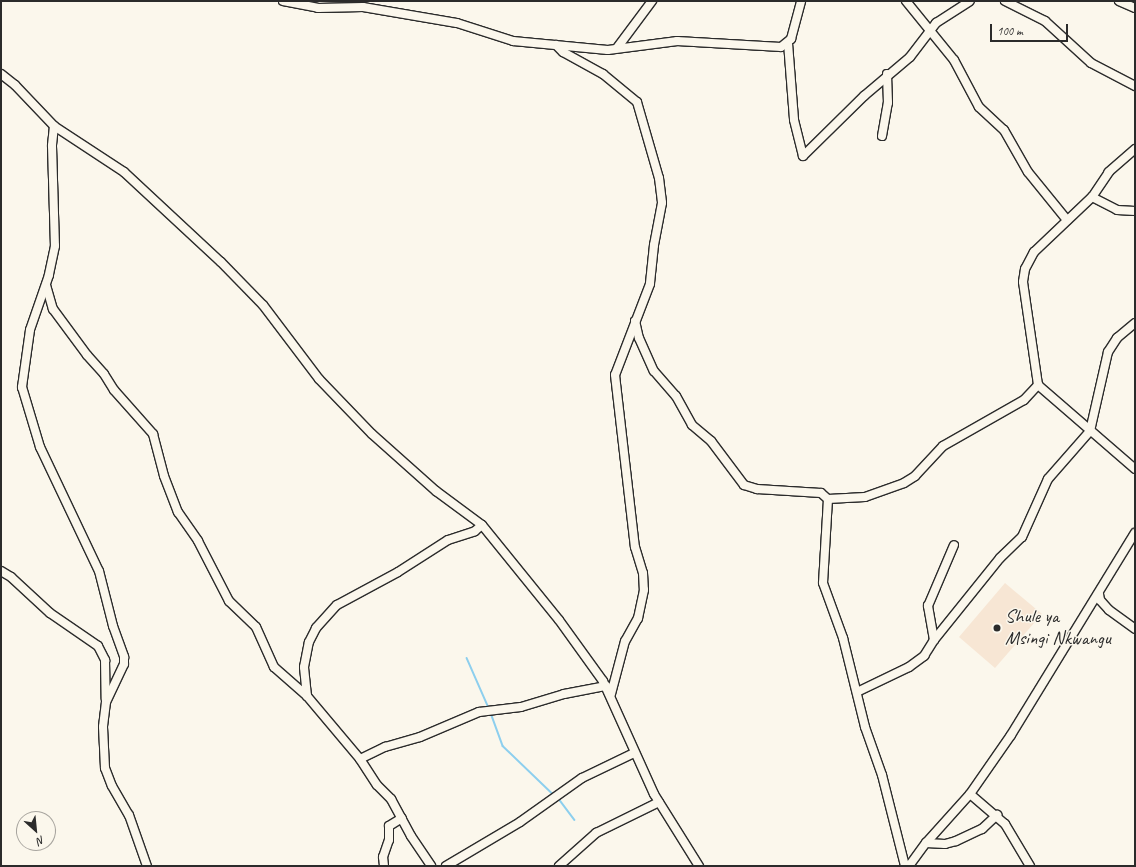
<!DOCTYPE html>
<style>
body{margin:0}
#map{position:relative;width:1136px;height:867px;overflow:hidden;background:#fbf7ec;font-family:Caveat,sans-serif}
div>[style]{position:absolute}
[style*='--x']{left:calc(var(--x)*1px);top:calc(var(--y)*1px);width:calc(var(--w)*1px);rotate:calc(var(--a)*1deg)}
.built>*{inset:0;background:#f7e6d4}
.stream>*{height:1.5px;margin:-0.75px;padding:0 0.75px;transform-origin:0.75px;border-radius:0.75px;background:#8dcfee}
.roads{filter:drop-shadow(1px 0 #2b2b2b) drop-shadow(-1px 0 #2b2b2b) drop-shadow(0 1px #2b2b2b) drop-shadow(0 -1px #2b2b2b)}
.minor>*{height:8px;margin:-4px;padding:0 4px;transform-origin:4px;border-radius:4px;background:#fbf7ec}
.dots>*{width:11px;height:11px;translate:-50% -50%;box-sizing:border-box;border:2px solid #fbf7ec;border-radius:50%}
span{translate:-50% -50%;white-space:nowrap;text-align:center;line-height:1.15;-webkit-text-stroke:3px #fbf7ec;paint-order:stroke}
.poi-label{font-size:19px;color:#2b2b2b}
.left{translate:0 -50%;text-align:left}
.frame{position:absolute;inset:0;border:2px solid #2b2b2b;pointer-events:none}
.north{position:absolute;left:16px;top:811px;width:40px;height:40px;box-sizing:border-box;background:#fbf7ec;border:1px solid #a8a59f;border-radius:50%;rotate:153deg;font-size:11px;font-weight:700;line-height:16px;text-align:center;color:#2b2b2b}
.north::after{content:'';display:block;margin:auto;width:14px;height:18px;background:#2b2b2b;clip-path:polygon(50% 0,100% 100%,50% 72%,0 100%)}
.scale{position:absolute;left:990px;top:24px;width:78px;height:18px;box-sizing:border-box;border:2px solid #2b2b2b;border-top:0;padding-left:5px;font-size:12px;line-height:14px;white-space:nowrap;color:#2b2b2b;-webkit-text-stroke:3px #fbf7ec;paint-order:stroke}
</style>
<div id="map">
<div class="built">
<div style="clip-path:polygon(1005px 583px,1042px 614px,995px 668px,959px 637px)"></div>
</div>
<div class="stream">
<div style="--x:467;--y:658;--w:55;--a:66.3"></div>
<div style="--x:491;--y:713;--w:35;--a:70"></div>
<div style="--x:503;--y:746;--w:71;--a:43.9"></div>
<div style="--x:559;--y:799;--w:26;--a:53"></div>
</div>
<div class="roads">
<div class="minor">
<div style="--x:283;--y:1;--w:36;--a:11"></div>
<div style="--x:318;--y:8;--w:45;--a:-1.3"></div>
<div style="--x:363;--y:7;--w:95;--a:9.7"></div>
<div style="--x:457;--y:23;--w:59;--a:17.8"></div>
<div style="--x:513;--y:41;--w:95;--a:5.4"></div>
<div style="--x:608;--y:50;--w:70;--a:-7.4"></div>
<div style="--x:677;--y:41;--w:104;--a:3.3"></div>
<div style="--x:781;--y:47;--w:13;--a:-39"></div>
<div style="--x:791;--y:39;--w:39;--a:-75"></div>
<div style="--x:906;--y:1;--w:76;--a:50.9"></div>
<div style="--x:954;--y:60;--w:53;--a:62"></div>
<div style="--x:979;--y:107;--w:34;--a:43"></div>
<div style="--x:1004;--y:130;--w:48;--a:60.3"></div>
<div style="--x:1028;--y:172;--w:62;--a:50.9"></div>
<div style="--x:1005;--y:1;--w:45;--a:26.6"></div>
<div style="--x:1045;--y:21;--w:62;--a:42.4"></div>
<div style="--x:1091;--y:63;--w:50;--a:27.6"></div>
<div style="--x:1119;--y:1;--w:17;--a:24"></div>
<div style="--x:788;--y:43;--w:77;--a:85.5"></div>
<div style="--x:794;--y:120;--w:37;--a:76"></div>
<div style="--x:803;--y:156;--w:86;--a:-44.5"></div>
<div style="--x:864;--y:96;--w:60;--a:-40.3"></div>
<div style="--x:910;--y:57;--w:43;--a:-52.6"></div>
<div style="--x:936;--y:23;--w:40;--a:-32.9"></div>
<div style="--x:556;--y:45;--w:10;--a:45"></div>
<div style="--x:563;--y:52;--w:46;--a:28.8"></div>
<div style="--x:603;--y:74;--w:44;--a:39.5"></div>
<div style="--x:637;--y:102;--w:79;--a:73.9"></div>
<div style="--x:659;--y:178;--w:25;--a:83"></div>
<div style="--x:662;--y:203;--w:43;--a:100.8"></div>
<div style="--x:654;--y:245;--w:39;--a:96"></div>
<div style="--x:650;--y:284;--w:97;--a:111"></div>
<div style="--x:615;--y:375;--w:173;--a:83.4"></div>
<div style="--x:635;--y:547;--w:27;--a:73"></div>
<div style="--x:643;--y:573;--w:17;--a:87"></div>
<div style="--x:644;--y:590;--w:29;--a:102"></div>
<div style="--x:638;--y:618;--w:26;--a:119"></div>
<div style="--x:625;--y:641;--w:55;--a:104.8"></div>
<div style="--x:617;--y:48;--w:59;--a:-53.3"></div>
<div style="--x:1;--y:74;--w:18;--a:38"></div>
<div style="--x:15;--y:85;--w:57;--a:46.4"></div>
<div style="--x:54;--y:126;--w:84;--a:33.3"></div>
<div style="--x:124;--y:172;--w:132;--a:42.9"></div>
<div style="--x:221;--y:262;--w:60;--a:45.7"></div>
<div style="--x:263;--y:305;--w:93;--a:52.9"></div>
<div style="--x:319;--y:379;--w:76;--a:46.1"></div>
<div style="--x:372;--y:434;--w:86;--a:41.7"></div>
<div style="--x:436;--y:491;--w:57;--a:36.5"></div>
<div style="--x:482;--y:525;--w:122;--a:51"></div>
<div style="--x:559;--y:620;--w:75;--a:54.2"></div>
<div style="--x:603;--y:681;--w:124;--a:65.7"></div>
<div style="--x:654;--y:794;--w:85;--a:58"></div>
<div style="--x:54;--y:126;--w:20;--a:96"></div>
<div style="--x:52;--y:146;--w:100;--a:88.3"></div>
<div style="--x:55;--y:246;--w:30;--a:102"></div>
<div style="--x:49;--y:275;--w:58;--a:109.1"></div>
<div style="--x:30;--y:330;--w:58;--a:98"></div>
<div style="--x:22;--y:387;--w:63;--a:73.3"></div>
<div style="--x:40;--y:447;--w:137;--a:64.6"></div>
<div style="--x:99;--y:571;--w:57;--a:75.7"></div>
<div style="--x:113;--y:626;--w:33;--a:70"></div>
<div style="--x:124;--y:657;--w:7;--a:90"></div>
<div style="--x:124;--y:664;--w:42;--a:115.3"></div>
<div style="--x:106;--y:702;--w:25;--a:97"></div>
<div style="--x:103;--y:727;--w:41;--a:87.2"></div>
<div style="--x:105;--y:768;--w:19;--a:69"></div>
<div style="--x:112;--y:786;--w:34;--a:60"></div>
<div style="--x:129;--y:815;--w:54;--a:70.6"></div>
<div style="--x:882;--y:136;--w:34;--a:-80"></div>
<div style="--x:888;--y:103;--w:29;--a:-92"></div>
<div style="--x:1135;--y:149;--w:35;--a:139"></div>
<div style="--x:1109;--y:172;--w:30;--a:124"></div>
<div style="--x:1092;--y:197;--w:80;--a:136.5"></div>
<div style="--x:1034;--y:252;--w:19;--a:118"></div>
<div style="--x:1025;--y:269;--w:13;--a:99"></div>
<div style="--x:1023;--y:282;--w:104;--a:81.7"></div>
<div style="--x:1038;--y:385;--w:128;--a:40.9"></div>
<div style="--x:1092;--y:197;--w:28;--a:27"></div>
<div style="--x:1117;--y:210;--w:18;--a:3"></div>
<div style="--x:46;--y:285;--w:25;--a:74"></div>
<div style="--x:53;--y:309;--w:57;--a:53.5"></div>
<div style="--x:87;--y:355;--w:25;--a:48"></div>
<div style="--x:104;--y:374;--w:19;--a:58"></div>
<div style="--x:114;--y:390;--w:59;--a:48.4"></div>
<div style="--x:153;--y:434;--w:43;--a:75.3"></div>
<div style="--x:164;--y:476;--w:39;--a:69"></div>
<div style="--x:178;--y:512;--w:35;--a:55"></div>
<div style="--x:198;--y:541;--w:68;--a:62.7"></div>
<div style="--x:229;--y:601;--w:37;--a:44"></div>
<div style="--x:256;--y:627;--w:44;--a:65.8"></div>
<div style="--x:274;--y:667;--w:44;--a:41.3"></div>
<div style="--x:307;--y:696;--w:82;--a:49.9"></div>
<div style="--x:360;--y:759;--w:31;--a:57"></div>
<div style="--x:377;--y:785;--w:20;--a:45"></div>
<div style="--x:391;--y:799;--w:42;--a:61.6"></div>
<div style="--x:411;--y:836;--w:36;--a:56"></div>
<div style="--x:635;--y:321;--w:17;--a:77"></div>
<div style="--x:639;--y:338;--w:36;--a:66"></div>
<div style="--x:654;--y:371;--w:33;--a:49"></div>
<div style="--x:676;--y:396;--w:33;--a:61"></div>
<div style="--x:692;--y:425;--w:25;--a:40"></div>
<div style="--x:711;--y:441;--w:55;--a:53.1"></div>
<div style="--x:744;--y:485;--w:14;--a:17"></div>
<div style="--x:757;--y:489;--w:64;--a:3.6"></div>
<div style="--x:821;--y:493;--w:9;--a:41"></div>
<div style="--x:828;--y:499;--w:84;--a:93.4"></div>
<div style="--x:823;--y:583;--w:59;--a:70"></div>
<div style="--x:843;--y:638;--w:92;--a:76.1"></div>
<div style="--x:865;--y:727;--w:51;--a:70.5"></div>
<div style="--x:882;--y:775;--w:94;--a:75.8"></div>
<div style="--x:828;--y:499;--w:37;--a:-3"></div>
<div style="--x:865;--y:497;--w:41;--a:-19.7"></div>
<div style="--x:904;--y:483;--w:13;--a:-32"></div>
<div style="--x:915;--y:476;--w:41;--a:-47"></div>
<div style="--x:943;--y:446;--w:93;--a:-29.6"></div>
<div style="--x:1024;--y:400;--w:21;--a:-47"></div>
<div style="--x:1;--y:571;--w:12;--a:31"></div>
<div style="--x:11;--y:577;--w:53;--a:42.7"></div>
<div style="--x:50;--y:613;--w:58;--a:34.5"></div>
<div style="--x:98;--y:646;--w:16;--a:63"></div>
<div style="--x:105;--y:660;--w:39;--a:89"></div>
<div style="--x:1099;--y:594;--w:6;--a:81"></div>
<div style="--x:1100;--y:600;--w:13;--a:48"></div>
<div style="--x:1109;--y:610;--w:32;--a:36"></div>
<div style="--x:934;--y:640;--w:105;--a:-51.2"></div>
<div style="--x:1000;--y:558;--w:30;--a:-44"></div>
<div style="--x:1022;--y:537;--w:64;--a:-65.9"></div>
<div style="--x:1048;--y:479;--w:64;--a:-48.8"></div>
<div style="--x:1090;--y:431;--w:81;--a:-77.2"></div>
<div style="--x:1108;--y:352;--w:17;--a:-57"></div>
<div style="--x:1117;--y:338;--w:23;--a:-40"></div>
<div style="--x:857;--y:692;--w:58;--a:-25.7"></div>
<div style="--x:909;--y:667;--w:19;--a:-36"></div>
<div style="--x:924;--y:656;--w:19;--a:-58"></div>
<div style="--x:934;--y:640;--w:35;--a:-100"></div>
<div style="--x:928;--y:606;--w:66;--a:-66.9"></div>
<div style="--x:307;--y:696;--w:29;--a:-96"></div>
<div style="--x:304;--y:667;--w:25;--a:-79"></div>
<div style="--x:309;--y:642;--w:16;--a:-63"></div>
<div style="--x:316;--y:628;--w:31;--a:-48"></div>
<div style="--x:337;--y:605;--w:69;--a:-28.4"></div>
<div style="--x:398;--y:572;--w:59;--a:-32.6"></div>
<div style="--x:448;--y:540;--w:28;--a:-18"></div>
<div style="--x:475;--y:531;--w:9;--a:-41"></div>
<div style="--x:360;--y:759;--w:28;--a:-26"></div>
<div style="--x:385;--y:747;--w:36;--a:-16"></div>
<div style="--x:420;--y:737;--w:64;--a:-23"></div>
<div style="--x:479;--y:712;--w:42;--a:-6.8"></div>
<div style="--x:521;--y:707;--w:45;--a:-16.8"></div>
<div style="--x:564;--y:694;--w:43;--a:-10.8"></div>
<div style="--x:970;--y:794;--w:46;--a:40.6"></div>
<div style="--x:1005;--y:824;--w:49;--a:59.2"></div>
<div style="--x:926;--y:843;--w:19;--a:3"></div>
<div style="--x:945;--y:844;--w:11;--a:-15"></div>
<div style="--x:956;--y:841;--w:29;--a:-25"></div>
<div style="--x:982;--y:829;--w:21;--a:-43"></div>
<div style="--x:384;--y:866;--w:9;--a:-96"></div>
<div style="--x:383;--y:857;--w:18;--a:-71"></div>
<div style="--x:389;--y:840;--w:14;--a:-90"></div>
<div style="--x:389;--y:826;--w:15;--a:-32"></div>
<div style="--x:446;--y:866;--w:86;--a:-30.7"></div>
<div style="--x:520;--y:822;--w:76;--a:-35.4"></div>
<div style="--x:582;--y:778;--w:58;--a:-25.7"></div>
<div style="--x:559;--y:866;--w:50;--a:-41.7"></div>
<div style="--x:596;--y:833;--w:70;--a:-26.2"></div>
<div style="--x:909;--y:866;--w:29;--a:-54"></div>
<div style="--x:926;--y:843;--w:66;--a:-48.1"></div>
<div style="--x:970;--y:794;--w:72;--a:-55.2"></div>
<div style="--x:1011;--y:735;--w:237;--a:-58.5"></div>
</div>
</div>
<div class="dots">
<div style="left:997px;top:628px;background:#2b2b2b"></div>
</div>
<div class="poi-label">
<span class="left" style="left:1005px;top:628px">Shule ya<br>Msingi Nkwangu</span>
</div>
<div class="frame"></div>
<div class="north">N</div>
<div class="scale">100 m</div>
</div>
